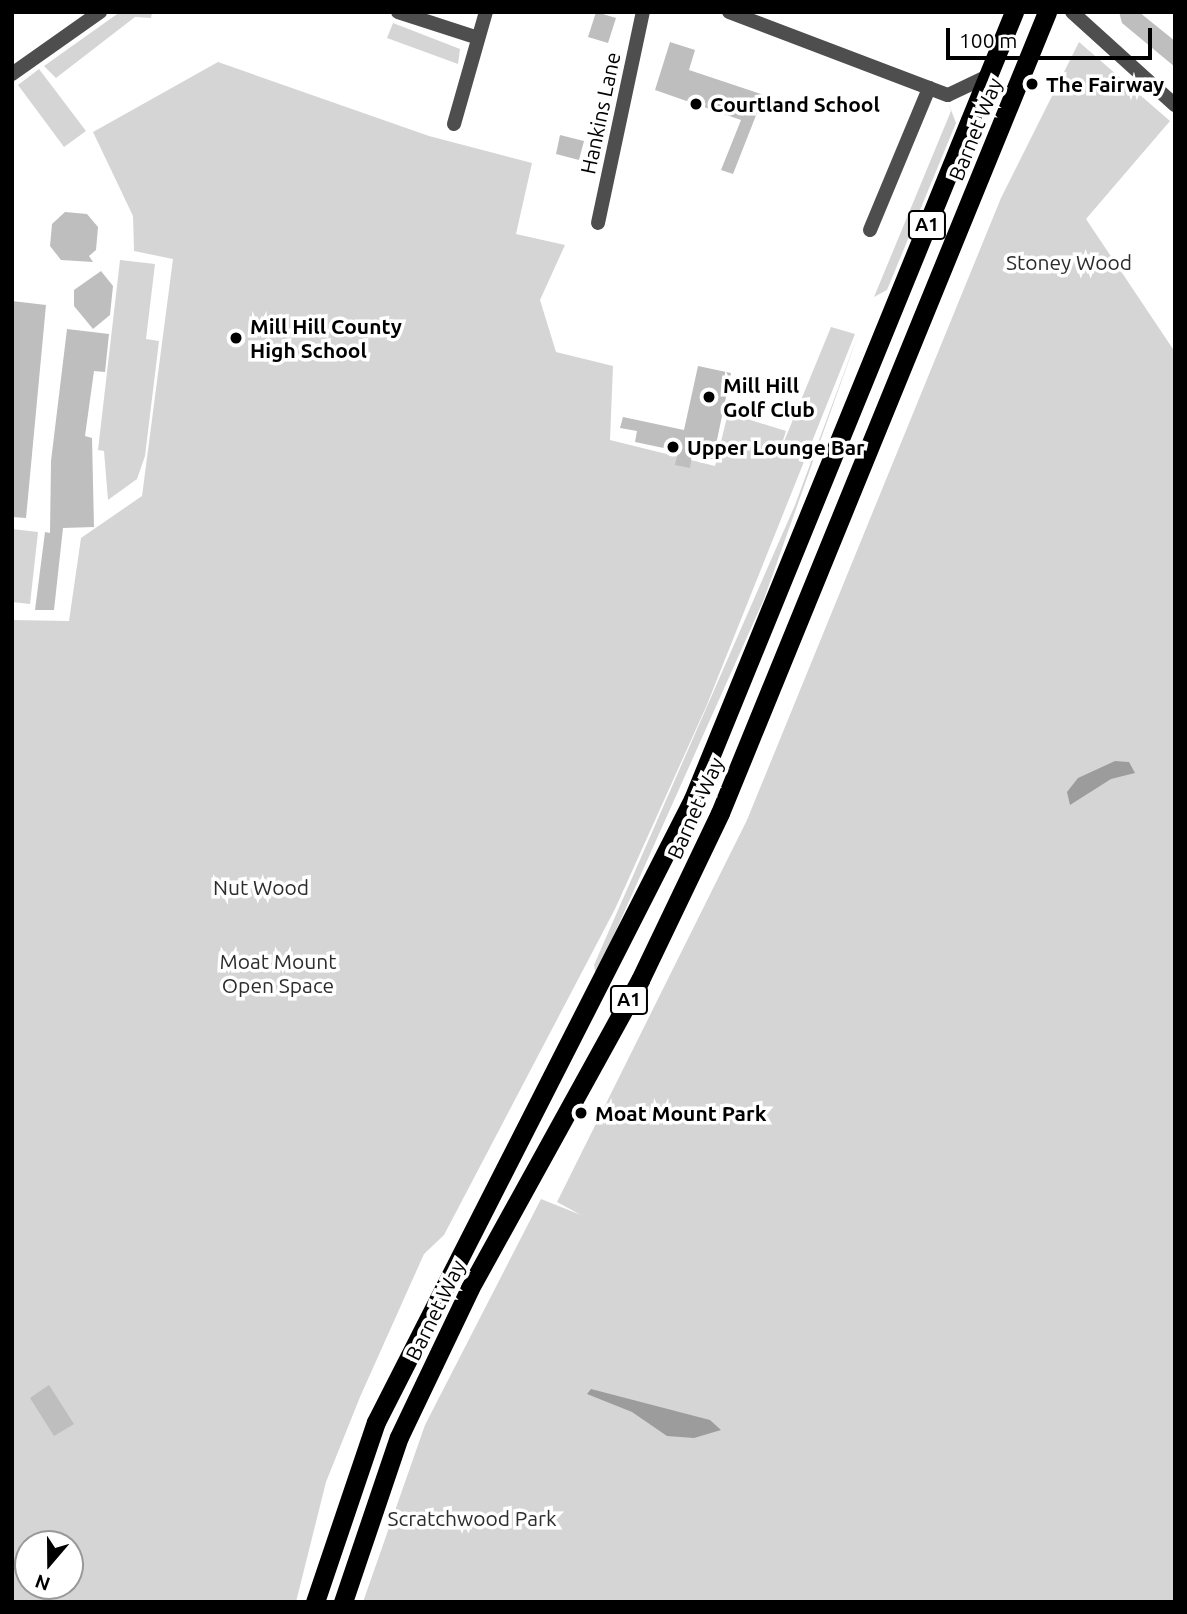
<!DOCTYPE html>
<style>
body{margin:0}
#map{position:relative;width:1187px;height:1614px;overflow:hidden;background:#fff;font-family:Ubuntu,sans-serif}
div>[style]{position:absolute}
[style*='--x']{left:calc(var(--x)*1px);top:calc(var(--y)*1px);width:calc(var(--w)*1px);rotate:calc(var(--a)*1deg)}
.green>*{inset:0;background:#d5d5d5}
.water>*{inset:0;background:#9c9c9c}
.building>*{inset:0;background:#bebebe}
.minor>*{height:14px;margin:-7px;padding:0 7px;transform-origin:7px;border-radius:7px;background:#4e4e4e}
.trunk>*{height:19px;margin:-9.5px;padding:0 9.5px;transform-origin:9.5px;border-radius:9.5px;background:#000}
.dots>*{width:19px;height:19px;translate:-50% -50%;box-sizing:border-box;border:4px solid #fff;border-radius:50%}
span{translate:-50% -50%;white-space:nowrap;text-align:center;line-height:1.15;-webkit-text-stroke:7px #fff;paint-order:stroke}
.shield-label span{padding:2px 5px;background:#fff;border:2px solid;border-radius:5px;-webkit-text-stroke-width:0}
.shield-label{font-size:19px;color:#000;font-weight:700}
.poi-label{font-size:21px;color:#000;font-weight:700}
.left{translate:0 -50%;text-align:left}
.street-label{font-size:21px;color:#000}
.park-label{font-size:21px;color:#2c2c2c}
.frame{position:absolute;inset:0;border:14px solid #000;pointer-events:none}
.north{position:absolute;left:14px;top:1530px;width:70px;height:70px;box-sizing:border-box;background:#fff;border:2px solid #999;border-radius:50%;rotate:200deg;font-size:19px;font-weight:700;line-height:28px;text-align:center;color:#000}
.north::after{content:'';display:block;margin:auto;width:24px;height:32px;background:#000;clip-path:polygon(50% 0,100% 100%,50% 72%,0 100%)}
.scale{position:absolute;left:946px;top:28px;width:206px;height:32px;box-sizing:border-box;border:4px solid #000;border-top:0;padding-left:9px;font-size:21px;line-height:24px;white-space:nowrap;color:#000;-webkit-text-stroke:5px #fff;paint-order:stroke}
</style>
<div id="map">
<div class="green">
<div style="clip-path:polygon(120px 12px,152px 12px,151px 18px,135px 17px,56px 78px,44px 66px)"></div>
<div style="clip-path:polygon(393px 23px,460px 49px,458px 64px,387px 38px)"></div>
<div style="clip-path:polygon(1079px 42px,1170px 121px,1086px 219px,1175px 352px,1175px 1602px,363px 1602px,425px 1425px,541px 1199px,581px 1215px,557px 1202px,747px 820px,1001px 198px)"></div>
<div style="clip-path:polygon(evenodd,218px 62px,429px 136px,532px 163px,516px 234px,565px 245px,540px 300px,556px 352px,613px 366px,610px 440px,715px 466px,728px 413px,786px 431px,778px 456px,831px 327px,855px 334px,706px 707px,615px 909px,444px 1235px,424px 1254px,360px 1397px,326px 1482px,296px 1602px,12px 1602px,12px 620px,69px 621px,81px 538px,142px 496px,173px 259px,134px 251px,133px 216px,93px 132px,218px 62px,28px 1544px,70px 1544px,70px 1586px,28px 1586px,28px 1544px)"></div>
<div style="clip-path:polygon(39px 69px,86px 131px,64px 147px,18px 85px)"></div>
<div style="clip-path:polygon(948px 102px,956px 123px,887px 290px,874px 297px,951px 111px)"></div>
<div style="clip-path:polygon(120px 260px,155px 264px,146px 339px,159px 341px,145px 456px,137px 479px,108px 500px,104px 451px,98px 450px)"></div>
<div style="clip-path:polygon(859px 332px,764px 599px,596px 975px,594px 965px,795px 505px)"></div>
<div style="clip-path:polygon(12px 529px,38px 532px,30px 604px,12px 602px)"></div>
</div>
<div class="water">
<div style="clip-path:polygon(1115px 761px,1129px 762px,1135px 773px,1111px 779px,1070px 805px,1067px 792px,1078px 778px)"></div>
<div style="clip-path:polygon(591px 1389px,710px 1420px,721px 1430px,694px 1438px,667px 1436px,632px 1412px,587px 1394px)"></div>
</div>
<div class="building">
<div style="clip-path:polygon(596px 12px,616px 18px,608px 43px,588px 37px)"></div>
<div style="clip-path:polygon(1119px 12px,1139px 12px,1175px 41px,1175px 67px,1122px 23px)"></div>
<div style="clip-path:polygon(670px 42px,695px 50px,689px 70px,764px 95px,733px 174px,721px 170px,741px 120px,655px 90px)"></div>
<div style="clip-path:polygon(560px 135px,584px 141px,579px 160px,556px 154px)"></div>
<div style="clip-path:polygon(65px 212px,87px 214px,98px 227px,96px 250px,89px 256px,93px 262px,61px 260px,50px 246px,52px 224px)"></div>
<div style="clip-path:polygon(101px 271px,113px 286px,110px 315px,93px 329px,74px 306px,74px 290px)"></div>
<div style="clip-path:polygon(12px 301px,46px 305px,26px 518px,12px 517px)"></div>
<div style="clip-path:polygon(67px 329px,109px 334px,105px 372px,94px 371px,85px 436px,92px 438px,94px 527px,63px 528px,54px 610px,35px 610px,45px 532px,50px 533px,51px 461px)"></div>
<div style="clip-path:polygon(698px 366px,731px 373px,713px 459px,692px 454px,690px 468px,675px 465px,678px 451px,635px 442px,637px 431px,620px 428px,623px 417px,684px 430px)"></div>
<div style="clip-path:polygon(49px 1385px,74px 1424px,54px 1436px,30px 1398px)"></div>
</div>
<div class="minor">
<div style="--x:398;--y:12;--w:84;--a:18"></div>
<div style="--x:729;--y:12;--w:234;--a:20.8"></div>
<div style="--x:948;--y:95;--w:44;--a:-25.4"></div>
<div style="--x:1072;--y:12;--w:139;--a:42.1"></div>
<div style="--x:12;--y:74;--w:108;--a:-35.2"></div>
<div style="--x:454;--y:124;--w:116;--a:-74.1"></div>
<div style="--x:598;--y:223;--w:216;--a:-78"></div>
<div style="--x:870;--y:230;--w:154;--a:-67.4"></div>
</div>
<div class="trunk">
<div style="--x:315;--y:1602;--w:190;--a:-71.3"></div>
<div style="--x:376;--y:1422;--w:699;--a:-63.03"></div>
<div style="--x:693;--y:799;--w:850;--a:-67.81"></div>
<div style="--x:343;--y:1602;--w:174;--a:-71.3"></div>
<div style="--x:399;--y:1437;--w:165;--a:-64.5"></div>
<div style="--x:470;--y:1288;--w:352;--a:-61.1"></div>
<div style="--x:640;--y:980;--w:185;--a:-64.4"></div>
<div style="--x:720;--y:813;--w:865;--a:-67.79"></div>
</div>
<div class="dots">
<div style="left:1032px;top:84px;background:#000"></div>
<div style="left:696px;top:104px;background:#000"></div>
<div style="left:236px;top:338px;background:#000"></div>
<div style="left:709px;top:397px;background:#000"></div>
<div style="left:673px;top:447px;background:#000"></div>
<div style="left:581px;top:1113px;background:#000"></div>
</div>
<div class="shield-label">
<span style="left:927px;top:225px">A1</span>
<span style="left:629px;top:1000px">A1</span>
</div>
<div class="poi-label">
<span class="left" style="left:1046px;top:84px">The Fairway</span>
<span class="left" style="left:710px;top:104px">Courtland School</span>
<span class="left" style="left:250px;top:338px">Mill Hill County<br>High School</span>
<span class="left" style="left:723px;top:397px">Mill Hill<br>Golf Club</span>
<span class="left" style="left:687px;top:447px">Upper Lounge Bar</span>
<span class="left" style="left:595px;top:1113px">Moat Mount Park</span>
</div>
<div class="street-label">
<span style="left:600px;top:113px;rotate:-78deg">Hankins Lane</span>
<span style="left:975px;top:129px;rotate:-68deg">Barnet Way</span>
<span style="left:695px;top:808px;rotate:-66deg">Barnet Way</span>
<span style="left:435px;top:1310px;rotate:-64deg">Barnet Way</span>
</div>
<div class="park-label">
<span style="left:1069px;top:262px">Stoney Wood</span>
<span style="left:261px;top:887px">Nut Wood</span>
<span style="left:278px;top:973px">Moat Mount<br>Open Space</span>
<span style="left:472px;top:1518px">Scratchwood Park</span>
</div>
<div class="frame"></div>
<div class="north">N</div>
<div class="scale">100 m</div>
</div>
